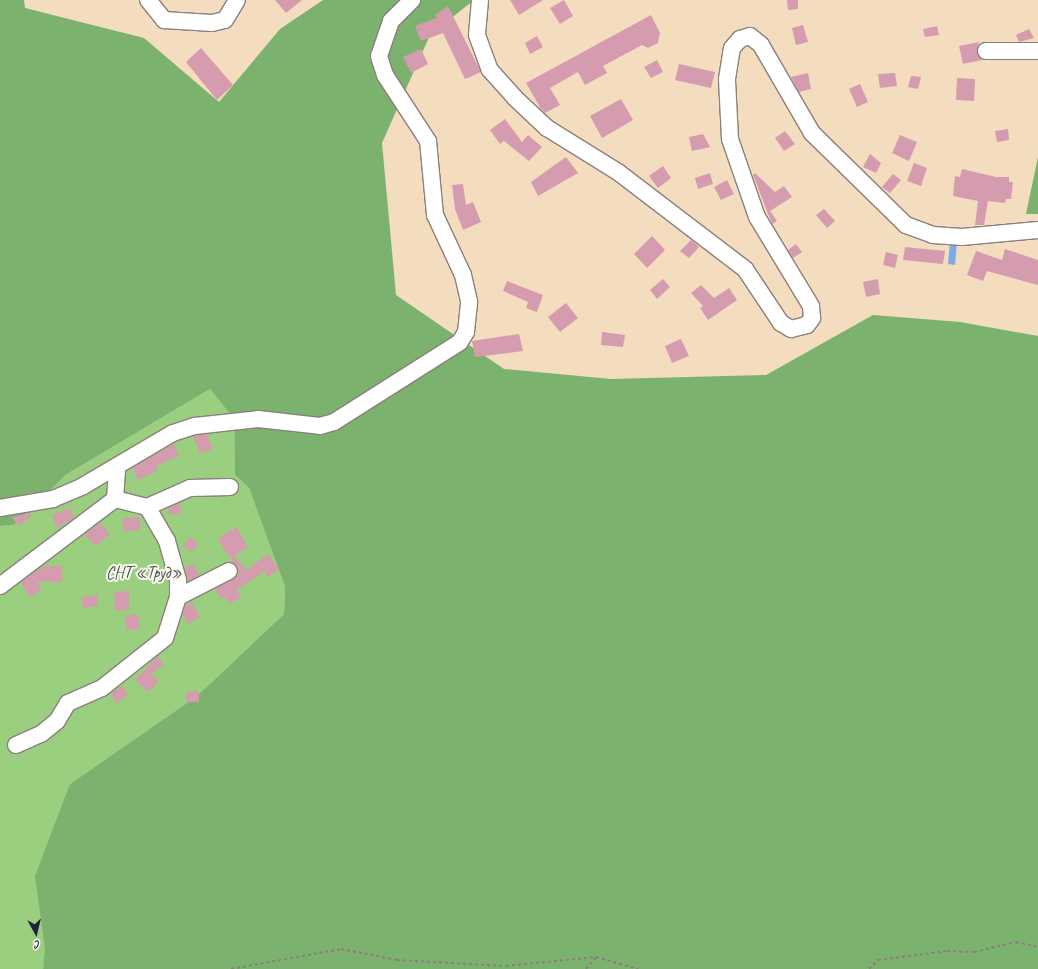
<!DOCTYPE html>
<meta charset="utf-8">
<style>
body{margin:0}
#map{position:relative;width:1038px;height:969px;overflow:hidden;background:#f4dcbe;font-family:Caveat,sans-serif}
div>[style]{position:absolute}
[style*='--x']{left:calc(var(--x)*1px);top:calc(var(--y)*1px);width:calc(var(--w)*1px);rotate:calc(var(--a)*1deg)}
.green>*{inset:0;background:#9acf80}
.forest>*{inset:0;background:#7bb26e}
.water>*{inset:0;background:#7cabe6}
.building>*{inset:0;background:#d59caf}
.path>*{height:2px;margin-top:-1px;transform-origin:0;background:repeating-linear-gradient(90deg,#8b7f7c 0 3px,transparent 0 6px)}
.roads{filter:drop-shadow(1px 0 #8b7f7c) drop-shadow(-1px 0 #8b7f7c) drop-shadow(0 1px #8b7f7c) drop-shadow(0 -1px #8b7f7c)}
.minor>*{height:16px;margin:-8px;padding:0 8px;transform-origin:8px;border-radius:8px;background:#fff}
span{translate:-50% -50%;white-space:nowrap;text-align:center;line-height:1.15;-webkit-text-stroke:4px #fbf7ec;paint-order:stroke}
.park-label{font-size:17px;color:#465650}
.north{position:absolute;left:16px;top:913px;width:40px;height:40px;-webkit-text-stroke:3px #fbf7ec;paint-order:stroke;rotate:172deg;font-size:11px;font-weight:700;line-height:16px;text-align:center;color:#22223b}
.north::after{content:'';display:block;margin:auto;width:14px;height:18px;background:#22223b;clip-path:polygon(50% 0,100% 100%,50% 72%,0 100%)}
</style>
<div id="map">
<div class="green">
<div style="clip-path:polygon(210px 389px,234px 419px,235px 475px,249px 488px,285px 587px,284px 614px,197px 696px,70px 784px,43px 969px,0 969px,0 526px,14px 525px,67px 474px)"></div>
</div>
<div class="forest">
<div style="clip-path:polygon(0 0,24px 0,25px 8px,144px 38px,219px 102px,280px 29px,323px 0,474px 0,430px 35px,382px 143px,396px 295px,504px 369px,611px 379px,766px 375px,873px 315px,960px 322px,1038px 336px,1038px 969px,43px 969px,45px 949px,35px 876px,70px 784px,197px 696px,284px 614px,285px 587px,249px 488px,235px 475px,234px 419px,210px 389px,67px 474px,14px 525px,0 526px)"></div>
<div style="clip-path:polygon(1038px 157px,1038px 214px,1026px 214px)"></div>
</div>
<div class="water">
<div style="clip-path:polygon(950px 243px,957px 243px,955px 265px,948px 264px)"></div>
</div>
<div class="building">
<div style="clip-path:polygon(275px 0,302px 0,286px 13px)"></div>
<div style="clip-path:polygon(510px 0,543px 0,519px 15px)"></div>
<div style="clip-path:polygon(564px 0,573px 16px,560px 24px,550px 8px)"></div>
<div style="clip-path:polygon(787px 0,798px 0,798px 9px,788px 10px)"></div>
<div style="clip-path:polygon(448px 6px,481px 72px,465px 79px,443px 33px,421px 41px,415px 26px,437px 18px,435px 15px)"></div>
<div style="clip-path:polygon(651px 15px,660px 33px,658px 43px,648px 48px,642px 45px,603px 66px,607px 73px,585px 85px,578px 72px,550px 88px,560px 105px,545px 113px,541px 109px,526px 83px)"></div>
<div style="clip-path:polygon(803px 25px,808px 42px,796px 45px,792px 28px)"></div>
<div style="clip-path:polygon(937px 26px,939px 35px,925px 37px,923px 29px)"></div>
<div style="clip-path:polygon(1029px 29px,1034px 38px,1019px 42px,1016px 35px)"></div>
<div style="clip-path:polygon(537px 36px,543px 47px,530px 54px,525px 43px)"></div>
<div style="clip-path:polygon(979px 42px,977px 51px,982px 60px,963px 64px,959px 46px)"></div>
<div style="clip-path:polygon(201px 48px,233px 85px,217px 100px,186px 62px)"></div>
<div style="clip-path:polygon(421px 49px,428px 64px,411px 73px,403px 57px)"></div>
<div style="clip-path:polygon(657px 60px,663px 72px,651px 78px,644px 67px)"></div>
<div style="clip-path:polygon(679px 64px,715px 72px,711px 88px,675px 80px)"></div>
<div style="clip-path:polygon(808px 73px,811px 89px,799px 92px,791px 77px)"></div>
<div style="clip-path:polygon(895px 73px,897px 86px,880px 88px,878px 74px)"></div>
<div style="clip-path:polygon(911px 76px,921px 77px,918px 89px,908px 87px)"></div>
<div style="clip-path:polygon(957px 78px,975px 79px,974px 101px,956px 100px)"></div>
<div style="clip-path:polygon(860px 84px,868px 102px,857px 107px,849px 89px)"></div>
<div style="clip-path:polygon(621px 99px,633px 120px,602px 138px,590px 116px)"></div>
<div style="clip-path:polygon(505px 119px,522px 142px,528px 135px,542px 147px,529px 161px,504px 141px,500px 144px,490px 130px)"></div>
<div style="clip-path:polygon(1008px 129px,1009px 140px,997px 142px,995px 131px)"></div>
<div style="clip-path:polygon(785px 131px,795px 144px,784px 151px,775px 138px)"></div>
<div style="clip-path:polygon(703px 134px,710px 147px,692px 151px,689px 137px)"></div>
<div style="clip-path:polygon(900px 135px,917px 142px,909px 161px,892px 153px)"></div>
<div style="clip-path:polygon(870px 154px,881px 163px,876px 173px,863px 167px)"></div>
<div style="clip-path:polygon(566px 157px,578px 173px,538px 196px,531px 182px)"></div>
<div style="clip-path:polygon(914px 163px,927px 168px,921px 186px,907px 181px)"></div>
<div style="clip-path:polygon(663px 166px,671px 178px,658px 188px,649px 176px)"></div>
<div style="clip-path:polygon(962px 169px,996px 177px,1009px 177px,1009px 182px,1013px 182px,1011px 199px,1006px 199px,1005px 203px,988px 201px,984px 225px,975px 225px,978px 201px,953px 196px,955px 176px,960px 177px)"></div>
<div style="clip-path:polygon(710px 173px,713px 184px,698px 189px,695px 178px)"></div>
<div style="clip-path:polygon(755px 173px,775px 192px,784px 186px,792px 197px,770px 211px,777px 221px,772px 224px,753px 175px)"></div>
<div style="clip-path:polygon(893px 174px,901px 180px,890px 193px,882px 187px)"></div>
<div style="clip-path:polygon(727px 180px,734px 194px,721px 200px,714px 187px)"></div>
<div style="clip-path:polygon(463px 184px,466px 205px,473px 202px,481px 222px,463px 230px,455px 209px,452px 185px)"></div>
<div style="clip-path:polygon(824px 209px,835px 221px,827px 228px,816px 215px)"></div>
<div style="clip-path:polygon(652px 236px,665px 250px,647px 268px,634px 254px)"></div>
<div style="clip-path:polygon(691px 240px,699px 247px,689px 258px,680px 251px)"></div>
<div style="clip-path:polygon(796px 244px,802px 252px,793px 258px,788px 250px)"></div>
<div style="clip-path:polygon(905px 247px,945px 251px,943px 264px,903px 260px)"></div>
<div style="clip-path:polygon(1005px 249px,1038px 260px,1038px 285px,987px 271px,983px 281px,967px 275px,976px 251px,1002px 260px)"></div>
<div style="clip-path:polygon(886px 252px,898px 255px,895px 268px,883px 265px)"></div>
<div style="clip-path:polygon(663px 279px,670px 287px,657px 299px,650px 290px)"></div>
<div style="clip-path:polygon(878px 279px,880px 294px,866px 297px,863px 282px)"></div>
<div style="clip-path:polygon(507px 281px,543px 295px,537px 312px,526px 308px,528px 302px,503px 291px)"></div>
<div style="clip-path:polygon(701px 285px,714px 298px,729px 288px,737px 300px,708px 320px,700px 308px,703px 306px,691px 293px)"></div>
<div style="clip-path:polygon(566px 303px,578px 318px,560px 332px,548px 317px)"></div>
<div style="clip-path:polygon(602px 332px,625px 335px,623px 347px,601px 345px)"></div>
<div style="clip-path:polygon(519px 334px,523px 351px,475px 357px,472px 341px)"></div>
<div style="clip-path:polygon(681px 339px,689px 356px,672px 363px,665px 346px)"></div>
<div style="clip-path:polygon(207px 434px,213px 449px,200px 453px,193px 436px)"></div>
<div style="clip-path:polygon(174px 444px,179px 456px,156px 466px,158px 470px,138px 480px,132px 468px)"></div>
<div style="clip-path:polygon(180px 503px,181px 513px,169px 515px,168px 508px)"></div>
<div style="clip-path:polygon(70px 508px,74px 518px,57px 528px,52px 515px)"></div>
<div style="clip-path:polygon(30px 513px,32px 515px,19px 526px,12px 517px)"></div>
<div style="clip-path:polygon(140px 517px,140px 530px,123px 531px,123px 518px)"></div>
<div style="clip-path:polygon(100px 523px,110px 534px,95px 546px,84px 534px)"></div>
<div style="clip-path:polygon(237px 527px,248px 548px,229px 558px,218px 538px)"></div>
<div style="clip-path:polygon(190px 537px,198px 544px,192px 552px,183px 546px)"></div>
<div style="clip-path:polygon(268px 554px,279px 569px,268px 577px,264px 571px,247px 583px,237px 590px,242px 597px,229px 604px,225px 597px,221px 599px,215px 589px,239px 575px,231px 558px,235px 556px,246px 570px)"></div>
<div style="clip-path:polygon(194px 564px,199px 576px,188px 581px,185px 568px)"></div>
<div style="clip-path:polygon(44px 566px,62px 566px,62px 582px,37px 582px,42px 590px,29px 597px,21px 582px)"></div>
<div style="clip-path:polygon(129px 591px,129px 610px,115px 610px,114px 592px)"></div>
<div style="clip-path:polygon(97px 595px,98px 606px,83px 608px,81px 597px)"></div>
<div style="clip-path:polygon(192px 602px,200px 617px,188px 624px,182px 614px,185px 606px)"></div>
<div style="clip-path:polygon(138px 614px,140px 629px,127px 630px,125px 616px)"></div>
<div style="clip-path:polygon(158px 656px,164px 665px,151px 674px,159px 681px,148px 692px,135px 680px)"></div>
<div style="clip-path:polygon(123px 686px,128px 695px,116px 703px,111px 693px)"></div>
<div style="clip-path:polygon(199px 691px,199px 702px,186px 702px,186px 692px)"></div>
</div>
<div class="path">
<div style="--x:231;--y:969;--w:112;--a:-10.3"></div>
<div style="--x:341;--y:949;--w:57;--a:11.1"></div>
<div style="--x:397;--y:960;--w:109;--a:3.2"></div>
<div style="--x:506;--y:966;--w:90;--a:-5.7"></div>
<div style="--x:586;--y:969;--w:16;--a:-50"></div>
<div style="--x:596;--y:957;--w:44;--a:15.9"></div>
<div style="--x:869;--y:969;--w:13;--a:-45"></div>
<div style="--x:878;--y:960;--w:70;--a:-7.4"></div>
<div style="--x:947;--y:951;--w:27;--a:2"></div>
<div style="--x:974;--y:952;--w:43;--a:-13.4"></div>
<div style="--x:1016;--y:942;--w:23;--a:13"></div>
</div>
<div class="roads">
<div class="minor">
<div style="--x:148;--y:0;--w:26;--a:51"></div>
<div style="--x:164;--y:20;--w:48;--a:3.6"></div>
<div style="--x:212;--y:23;--w:13;--a:-13"></div>
<div style="--x:225;--y:20;--w:23;--a:-59"></div>
<div style="--x:480;--y:0;--w:35;--a:95"></div>
<div style="--x:477;--y:35;--w:37;--a:70"></div>
<div style="--x:490;--y:70;--w:38;--a:48"></div>
<div style="--x:515;--y:98;--w:44;--a:43.2"></div>
<div style="--x:547;--y:128;--w:84;--a:31.8"></div>
<div style="--x:618;--y:172;--w:160;--a:37.4"></div>
<div style="--x:745;--y:269;--w:65;--a:56.3"></div>
<div style="--x:781;--y:323;--w:12;--a:31"></div>
<div style="--x:791;--y:329;--w:16;--a:-14"></div>
<div style="--x:807;--y:325;--w:9;--a:-54"></div>
<div style="--x:812;--y:318;--w:12;--a:-95"></div>
<div style="--x:811;--y:306;--w:104;--a:-121.2"></div>
<div style="--x:757;--y:217;--w:83;--a:-109.1"></div>
<div style="--x:730;--y:139;--w:60;--a:-92.9"></div>
<div style="--x:727;--y:79;--w:31;--a:-81"></div>
<div style="--x:732;--y:48;--w:12;--a:-48"></div>
<div style="--x:740;--y:39;--w:10;--a:-17"></div>
<div style="--x:750;--y:36;--w:14;--a:39"></div>
<div style="--x:761;--y:45;--w:102;--a:59.9"></div>
<div style="--x:812;--y:133;--w:132;--a:44.4"></div>
<div style="--x:906;--y:225;--w:29;--a:20"></div>
<div style="--x:933;--y:235;--w:29;--a:4"></div>
<div style="--x:962;--y:237;--w:76;--a:-5.3"></div>
<div style="--x:986;--y:51;--w:52;--a:0"></div>
<div style="--x:115;--y:499;--w:32;--a:-86"></div>
<div style="--x:0;--y:508;--w:54;--a:-9.6"></div>
<div style="--x:53;--y:499;--w:33;--a:-23"></div>
<div style="--x:83;--y:486;--w:104;--a:-30.5"></div>
<div style="--x:173;--y:433;--w:23;--a:-18"></div>
<div style="--x:195;--y:426;--w:63;--a:-6.3"></div>
<div style="--x:258;--y:419;--w:62;--a:6.4"></div>
<div style="--x:320;--y:426;--w:15;--a:-16"></div>
<div style="--x:334;--y:422;--w:149;--a:-32.4"></div>
<div style="--x:460;--y:342;--w:12;--a:-59"></div>
<div style="--x:466;--y:332;--w:31;--a:-84"></div>
<div style="--x:469;--y:301;--w:27;--a:-103"></div>
<div style="--x:463;--y:275;--w:66;--a:-115"></div>
<div style="--x:435;--y:215;--w:74;--a:-95.4"></div>
<div style="--x:428;--y:141;--w:79;--a:-123.1"></div>
<div style="--x:385;--y:75;--w:20;--a:-108"></div>
<div style="--x:379;--y:56;--w:37;--a:-71"></div>
<div style="--x:391;--y:21;--w:30;--a:-45"></div>
<div style="--x:0;--y:586;--w:144;--a:-37.1"></div>
<div style="--x:115;--y:499;--w:33;--a:14"></div>
<div style="--x:147;--y:507;--w:47;--a:-23.8"></div>
<div style="--x:190;--y:488;--w:40;--a:-1.4"></div>
<div style="--x:178;--y:597;--w:57;--a:-27"></div>
<div style="--x:16;--y:745;--w:27;--a:-24"></div>
<div style="--x:41;--y:734;--w:21;--a:-39"></div>
<div style="--x:57;--y:721;--w:21;--a:-59"></div>
<div style="--x:68;--y:703;--w:37;--a:-24"></div>
<div style="--x:102;--y:688;--w:80;--a:-38.4"></div>
<div style="--x:165;--y:638;--w:43;--a:-72.4"></div>
<div style="--x:178;--y:597;--w:17;--a:-90"></div>
<div style="--x:178;--y:580;--w:41;--a:-105.8"></div>
<div style="--x:167;--y:541;--w:39;--a:-120"></div>
</div>
</div>
<div class="park-label">
<span style="left:144px;top:573px">СНТ «Труд»</span>
</div>
<div class="north">С</div>
</div>
